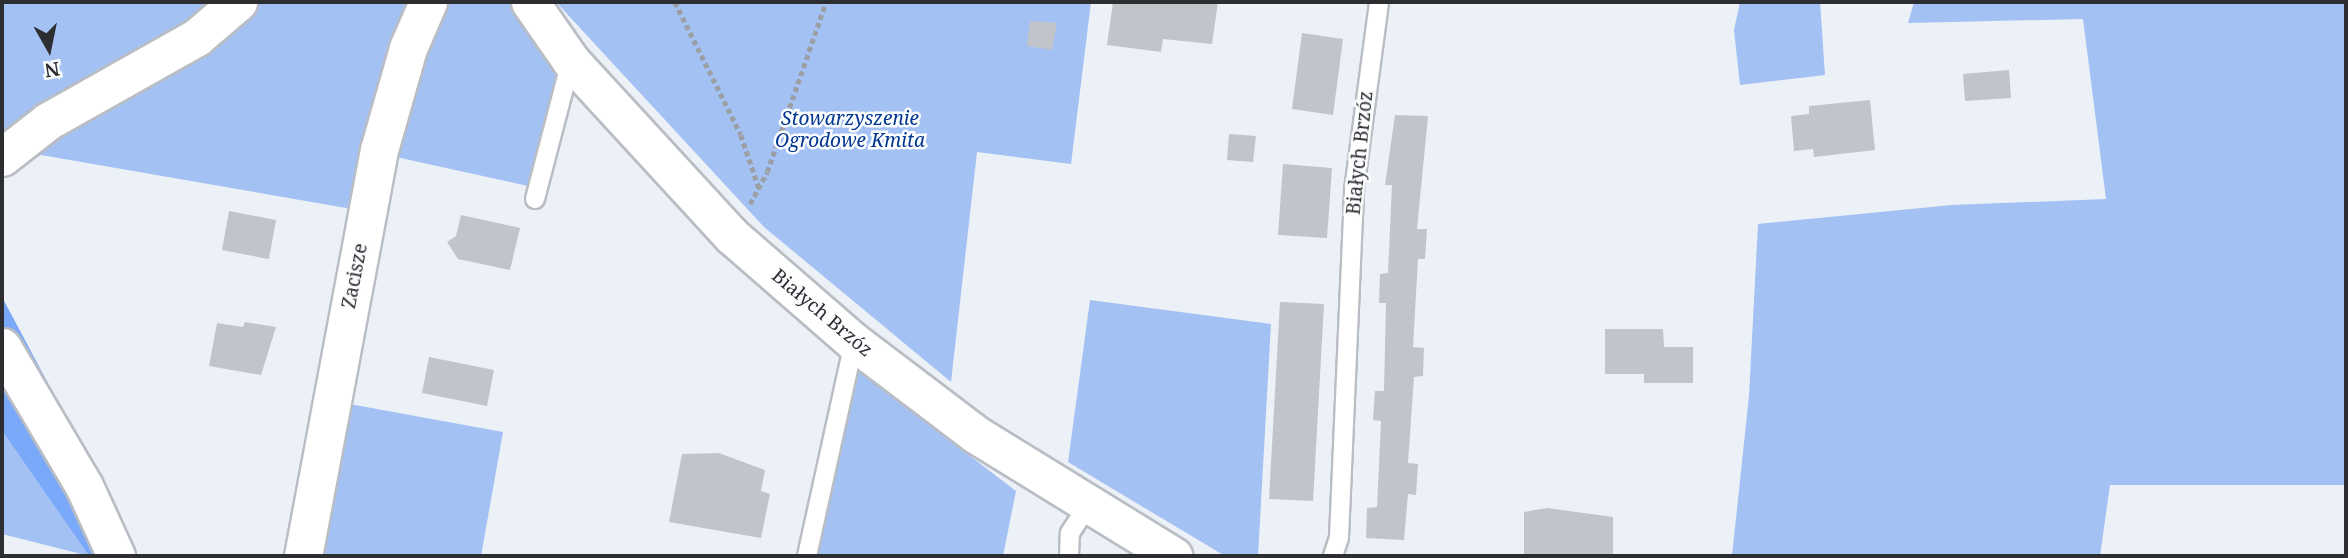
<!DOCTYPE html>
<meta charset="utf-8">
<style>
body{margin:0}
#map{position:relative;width:2348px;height:558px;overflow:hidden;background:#ecf0f7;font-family:"Noto Serif",serif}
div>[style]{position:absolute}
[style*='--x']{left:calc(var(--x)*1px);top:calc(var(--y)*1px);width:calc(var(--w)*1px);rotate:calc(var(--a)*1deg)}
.green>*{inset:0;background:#a3c1f3}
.forest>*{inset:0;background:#7ba9f9}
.building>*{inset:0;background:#c1c5cb}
.path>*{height:4.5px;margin-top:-2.25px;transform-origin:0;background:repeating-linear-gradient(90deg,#9b9ea4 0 5px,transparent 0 8.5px)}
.roads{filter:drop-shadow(2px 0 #b9bdc4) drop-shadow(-2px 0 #b9bdc4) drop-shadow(0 2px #b9bdc4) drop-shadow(0 -2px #b9bdc4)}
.lane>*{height:18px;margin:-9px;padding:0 9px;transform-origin:9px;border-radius:9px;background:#fff}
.street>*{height:37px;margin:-18.5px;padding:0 18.5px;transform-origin:18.5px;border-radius:18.5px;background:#fff}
span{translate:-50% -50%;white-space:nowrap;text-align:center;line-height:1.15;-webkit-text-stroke:5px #fcfdfe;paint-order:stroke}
.park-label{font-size:19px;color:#00368f;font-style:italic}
.street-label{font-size:19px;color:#2d2e31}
.frame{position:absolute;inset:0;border:4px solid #2d2e31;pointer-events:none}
.north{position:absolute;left:14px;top:14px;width:70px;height:70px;-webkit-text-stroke:5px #fcfdfe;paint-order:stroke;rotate:171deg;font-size:19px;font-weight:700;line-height:28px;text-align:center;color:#2d2e31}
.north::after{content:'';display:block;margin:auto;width:24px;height:32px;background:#2d2e31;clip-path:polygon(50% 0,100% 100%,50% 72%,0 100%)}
</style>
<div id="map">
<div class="green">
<div style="clip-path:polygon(2px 2px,421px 2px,352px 209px,41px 155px,5px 175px,2px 189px)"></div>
<div style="clip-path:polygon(439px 2px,508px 2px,564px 68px,528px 186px,396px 157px)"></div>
<div style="clip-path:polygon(556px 2px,1091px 2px,1071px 164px,977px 152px,951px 382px,764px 227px)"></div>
<div style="clip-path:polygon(1740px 2px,1820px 2px,1825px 75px,1740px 85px,1734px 30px)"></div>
<div style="clip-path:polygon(1914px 2px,2346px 2px,2346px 485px,2110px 485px,2100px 556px,1732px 556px,1749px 396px,1758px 224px,1952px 205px,2106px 199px,2083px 19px,1908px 23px)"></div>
<div style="clip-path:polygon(1090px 300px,1271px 324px,1258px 556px,1225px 556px,1068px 462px)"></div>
<div style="clip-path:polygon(856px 369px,1016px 491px,1003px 556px,816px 556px)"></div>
<div style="clip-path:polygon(344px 403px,503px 432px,481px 556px,307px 556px)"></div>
<div style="clip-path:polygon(2px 431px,89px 556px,2px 534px)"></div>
</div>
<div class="forest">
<div style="clip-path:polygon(2px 297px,130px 537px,136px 556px,89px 556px,2px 431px)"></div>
</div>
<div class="building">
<div style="clip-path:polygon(1113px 2px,1218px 2px,1212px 44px,1163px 39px,1161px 52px,1107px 45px)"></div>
<div style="clip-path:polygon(1030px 21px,1057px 23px,1052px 50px,1027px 46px)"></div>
<div style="clip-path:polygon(1302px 33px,1343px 39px,1333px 115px,1292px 109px)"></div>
<div style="clip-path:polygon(2009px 70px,2011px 98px,1965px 101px,1963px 74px)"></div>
<div style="clip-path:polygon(1870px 100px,1875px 150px,1814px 157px,1813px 149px,1794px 151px,1791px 116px,1809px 114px,1809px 106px)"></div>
<div style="clip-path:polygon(1395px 115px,1428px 116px,1417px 229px,1427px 229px,1425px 259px,1418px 259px,1413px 347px,1424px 348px,1423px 376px,1414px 377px,1408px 463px,1418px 464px,1416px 495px,1408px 494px,1404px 540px,1366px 538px,1367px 508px,1377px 507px,1381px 421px,1373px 420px,1375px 391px,1384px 391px,1386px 303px,1379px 303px,1380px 274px,1388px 273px,1392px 185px,1385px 185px)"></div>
<div style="clip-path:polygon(1229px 134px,1256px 136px,1253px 162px,1227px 160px)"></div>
<div style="clip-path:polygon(1283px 164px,1332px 168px,1327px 238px,1278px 235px)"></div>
<div style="clip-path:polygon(229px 211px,276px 220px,269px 259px,222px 250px)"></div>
<div style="clip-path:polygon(461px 215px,520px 228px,510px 270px,458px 259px,447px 242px,456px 236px)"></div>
<div style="clip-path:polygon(1280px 302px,1324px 304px,1313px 501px,1269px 499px)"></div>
<div style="clip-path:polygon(245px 322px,276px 327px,261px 375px,209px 366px,217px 323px,243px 327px)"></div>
<div style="clip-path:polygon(1605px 329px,1663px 329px,1664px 347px,1693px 347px,1693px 383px,1644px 383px,1644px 374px,1605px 374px)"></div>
<div style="clip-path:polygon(429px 357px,494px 370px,487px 406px,422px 393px)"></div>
<div style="clip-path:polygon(719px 453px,765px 470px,761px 491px,770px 494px,761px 538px,669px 522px,682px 454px)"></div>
<div style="clip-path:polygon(1547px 508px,1613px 517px,1613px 556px,1524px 556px,1524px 512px)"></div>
</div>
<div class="path">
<div style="--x:675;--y:2;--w:148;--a:63.6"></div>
<div style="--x:741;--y:135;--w:56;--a:71.2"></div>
<div style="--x:750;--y:204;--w:36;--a:-62"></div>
<div style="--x:767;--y:172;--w:180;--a:-70.9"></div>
</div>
<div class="roads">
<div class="lane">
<div style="--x:535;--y:199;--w:143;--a:-75.4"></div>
<div style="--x:807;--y:556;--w:219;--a:-77.6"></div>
<div style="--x:1069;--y:556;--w:23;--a:-88"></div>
<div style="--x:1070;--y:533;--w:35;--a:-57"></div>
<div style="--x:1333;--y:556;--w:20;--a:-72"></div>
<div style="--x:1339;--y:537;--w:347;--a:-87.5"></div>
<div style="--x:1354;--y:190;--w:190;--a:-82.4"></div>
</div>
<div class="street">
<div style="--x:530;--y:2;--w:72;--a:55.2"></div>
<div style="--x:571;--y:61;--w:238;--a:47.4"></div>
<div style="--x:732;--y:236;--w:162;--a:41"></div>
<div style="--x:854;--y:342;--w:152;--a:37.2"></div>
<div style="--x:975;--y:434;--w:233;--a:31.6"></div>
<div style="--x:2;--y:157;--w:58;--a:-38"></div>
<div style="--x:48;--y:121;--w:171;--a:-29.4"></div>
<div style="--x:197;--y:37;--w:54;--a:-40.5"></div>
<div style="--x:2;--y:347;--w:161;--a:59.5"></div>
<div style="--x:84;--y:486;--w:77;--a:65.4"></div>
<div style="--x:303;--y:556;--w:413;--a:-79.4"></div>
<div style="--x:379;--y:150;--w:106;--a:-74.1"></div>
<div style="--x:408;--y:48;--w:50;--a:-66.5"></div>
</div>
</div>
<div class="park-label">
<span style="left:850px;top:130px">Stowarzyszenie<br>Ogrodowe Kmita</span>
</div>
<div class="street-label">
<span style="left:1360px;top:153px;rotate:-84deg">Białych Brzóz</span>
<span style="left:355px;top:276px;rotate:-79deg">Zacisze</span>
<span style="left:822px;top:313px;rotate:40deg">Białych Brzóz</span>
</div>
<div class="frame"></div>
<div class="north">N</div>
</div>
